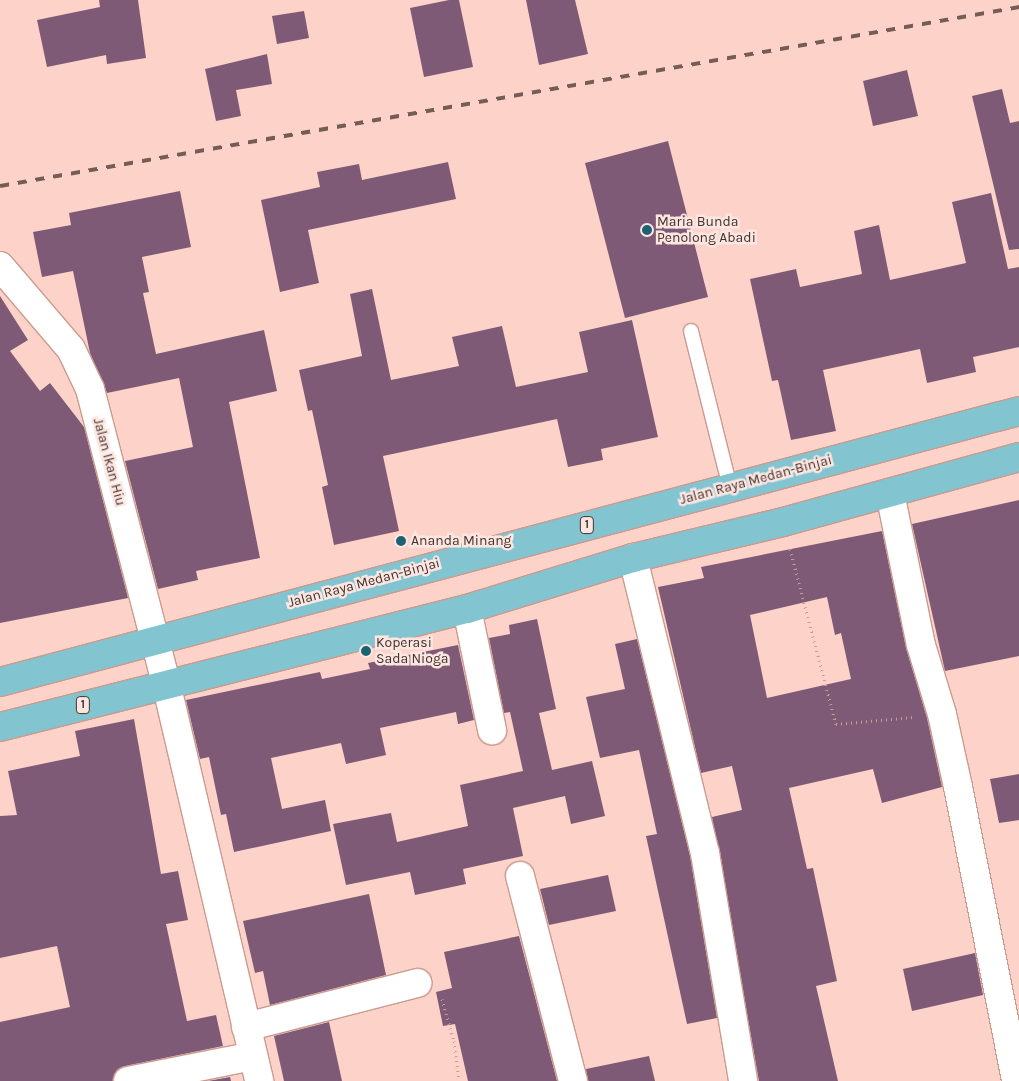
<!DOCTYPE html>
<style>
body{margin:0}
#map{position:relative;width:1019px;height:1081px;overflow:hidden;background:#fdd3c9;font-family:Karla,sans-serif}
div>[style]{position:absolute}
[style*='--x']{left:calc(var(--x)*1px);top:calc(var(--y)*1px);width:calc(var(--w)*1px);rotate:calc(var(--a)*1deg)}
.building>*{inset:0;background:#7e5a76}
.path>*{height:3px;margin-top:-1.5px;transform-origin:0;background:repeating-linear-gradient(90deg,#c29f96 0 1px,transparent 0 5px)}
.roads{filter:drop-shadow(1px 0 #cb9a8e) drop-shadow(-1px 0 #cb9a8e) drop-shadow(0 1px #cb9a8e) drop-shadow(0 -1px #cb9a8e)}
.lane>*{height:14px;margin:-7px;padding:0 7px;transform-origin:7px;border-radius:7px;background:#fff}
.street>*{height:28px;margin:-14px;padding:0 14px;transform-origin:14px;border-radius:14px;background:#fff}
.secondary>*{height:28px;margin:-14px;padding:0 14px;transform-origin:14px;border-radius:14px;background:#fff}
.primary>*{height:28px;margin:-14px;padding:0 14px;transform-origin:14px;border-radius:14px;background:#83c4d1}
.rail>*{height:4px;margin-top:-2px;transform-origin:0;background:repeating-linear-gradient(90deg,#765c56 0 9px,transparent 0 18px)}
.dots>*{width:14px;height:14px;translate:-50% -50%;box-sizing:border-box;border:2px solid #fce6e1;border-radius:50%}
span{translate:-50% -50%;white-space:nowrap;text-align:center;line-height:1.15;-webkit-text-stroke:5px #fce6e1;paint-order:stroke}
.shield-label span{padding:1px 4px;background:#fce6e1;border:1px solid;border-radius:4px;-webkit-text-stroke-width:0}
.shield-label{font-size:12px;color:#46322d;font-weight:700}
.poi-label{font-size:14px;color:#46322d}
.left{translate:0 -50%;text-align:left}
.street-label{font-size:14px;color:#46322d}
</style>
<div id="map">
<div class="building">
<div style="clip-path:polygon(99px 0,138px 0,146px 58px,107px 64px,106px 55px,47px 67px,37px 20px,100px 7px)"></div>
<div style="clip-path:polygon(449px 0,459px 0,473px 67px,424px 77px,410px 8px)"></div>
<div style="clip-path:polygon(526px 0,575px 0,588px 54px,539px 65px)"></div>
<div style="clip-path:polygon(304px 11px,309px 38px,277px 44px,272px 16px)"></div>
<div style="clip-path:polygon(267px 54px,272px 84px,236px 90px,241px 116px,216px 121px,205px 69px)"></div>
<div style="clip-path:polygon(907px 70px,918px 116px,873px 126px,863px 81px)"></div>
<div style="clip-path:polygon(1002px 89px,1010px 123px,1019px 121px,1019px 249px,1009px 250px,972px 96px)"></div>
<div style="clip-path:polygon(668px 141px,708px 297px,625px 318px,585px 163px)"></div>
<div style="clip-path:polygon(448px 162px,456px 199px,308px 230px,319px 283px,280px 292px,261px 200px,320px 187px,317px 172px,359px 164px,362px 180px)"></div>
<div style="clip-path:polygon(180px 191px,191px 247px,142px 257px,149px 292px,143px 293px,156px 354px,264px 330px,277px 391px,229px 402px,260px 558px,196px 571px,198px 580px,158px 589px,125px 461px,193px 447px,179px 378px,107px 393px,90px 353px,73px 271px,42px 277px,33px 232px,71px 225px,69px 213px)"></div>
<div style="clip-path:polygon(991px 193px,1008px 269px,1019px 267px,1019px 347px,973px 357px,976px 372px,927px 383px,920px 349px,823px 370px,836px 431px,791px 440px,778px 380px,772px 381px,750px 279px,796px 269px,800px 287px,862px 274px,854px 231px,879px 225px,890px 280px,966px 263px,952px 202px)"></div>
<div style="clip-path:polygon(372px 289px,391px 380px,459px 366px,452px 337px,502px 326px,516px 387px,588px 372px,579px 332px,632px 320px,658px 437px,601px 449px,603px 460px,568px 467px,557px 419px,383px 456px,399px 531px,334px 545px,322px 487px,328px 485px,312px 410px,308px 411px,299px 370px,362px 356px,350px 294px)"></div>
<div style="clip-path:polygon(0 296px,28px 340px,10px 351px,40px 391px,50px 383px,84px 427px,128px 598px,0 623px)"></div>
<div style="clip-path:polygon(1019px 500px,1019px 656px,945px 671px,912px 524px)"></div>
<div style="clip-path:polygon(evenodd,882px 531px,906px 648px,927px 718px,942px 787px,882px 803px,873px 769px,789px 788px,807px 869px,813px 868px,837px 981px,816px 986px,838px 1081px,759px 1081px,712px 817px,742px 810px,732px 766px,701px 773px,658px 587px,704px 578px,701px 567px,882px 531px,827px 597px,835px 635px,841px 633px,851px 679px,767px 698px,750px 615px,827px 597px)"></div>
<div style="clip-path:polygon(537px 619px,556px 709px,539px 713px,552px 770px,592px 761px,605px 816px,571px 824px,565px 796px,513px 808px,523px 856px,463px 869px,466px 884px,415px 895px,410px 872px,346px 885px,333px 824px,391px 813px,397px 842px,468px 826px,460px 785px,523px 771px,510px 712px,504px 713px,489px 638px,510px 634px,509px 625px)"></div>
<div style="clip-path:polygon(637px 639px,690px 856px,717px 1018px,687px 1024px,646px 836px,657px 834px,639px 750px,600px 758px,586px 697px,625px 689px,615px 644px)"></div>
<div style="clip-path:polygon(458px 645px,474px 720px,458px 724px,456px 712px,380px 728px,386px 755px,346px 764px,341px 743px,271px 758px,282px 809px,325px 800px,331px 831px,234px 852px,226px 814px,221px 815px,209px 757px,200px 759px,186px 700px,320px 672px,322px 679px,370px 669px,368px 663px)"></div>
<div style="clip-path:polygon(134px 719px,161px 874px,178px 871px,188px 920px,166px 924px,187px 1021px,216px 1015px,223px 1046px,125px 1066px,117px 1070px,113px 1081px,0 1081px,0 1022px,70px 1007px,57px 946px,0 958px,0 816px,17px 815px,8px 771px,80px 756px,75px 731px)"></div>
<div style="clip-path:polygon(1019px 774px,1019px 820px,999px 823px,990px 779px)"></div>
<div style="clip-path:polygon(608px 875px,616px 911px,549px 925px,540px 889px)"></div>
<div style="clip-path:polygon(369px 894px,386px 975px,270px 1005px,263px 971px,255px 973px,243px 921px)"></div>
<div style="clip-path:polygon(519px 936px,557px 1081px,468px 1081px,455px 1024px,443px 1026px,436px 992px,452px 988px,444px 952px)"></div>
<div style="clip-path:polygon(975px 953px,983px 995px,912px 1011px,903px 969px)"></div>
<div style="clip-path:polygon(329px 1022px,342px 1081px,284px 1081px,274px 1036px)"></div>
<div style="clip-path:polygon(649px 1056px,655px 1081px,588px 1081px,586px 1069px)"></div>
<div style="clip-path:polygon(230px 1077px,231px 1081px,208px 1081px)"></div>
</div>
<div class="path">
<div style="--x:790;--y:549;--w:181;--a:75.3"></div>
<div style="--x:836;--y:724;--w:78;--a:-5.1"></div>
<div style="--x:442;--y:999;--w:44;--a:74.1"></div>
<div style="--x:454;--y:1041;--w:40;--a:82.9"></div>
</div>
<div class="roads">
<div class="lane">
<div style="--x:691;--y:331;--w:161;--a:76"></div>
</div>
<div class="street">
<div style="--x:890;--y:493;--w:155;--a:78.5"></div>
<div style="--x:921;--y:645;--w:72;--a:73.1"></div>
<div style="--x:942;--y:714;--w:75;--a:77.6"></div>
<div style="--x:958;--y:787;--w:300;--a:78.8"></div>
<div style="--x:633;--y:558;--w:304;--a:76.3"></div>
<div style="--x:705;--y:853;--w:231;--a:80.5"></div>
<div style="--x:467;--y:609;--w:124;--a:78.3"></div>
<div style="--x:166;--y:683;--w:409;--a:76.8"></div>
<div style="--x:520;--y:876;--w:212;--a:75.5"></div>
<div style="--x:246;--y:1027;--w:177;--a:-14.4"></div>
<div style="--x:128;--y:1081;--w:127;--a:-11.3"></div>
</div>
<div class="secondary">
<div style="--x:0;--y:266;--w:109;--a:49.5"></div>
<div style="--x:71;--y:349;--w:44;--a:64.6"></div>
<div style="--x:90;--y:389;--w:304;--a:75.5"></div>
</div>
<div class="primary">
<div style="--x:0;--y:682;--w:1054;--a:-14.89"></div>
<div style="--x:0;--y:727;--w:482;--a:-14.2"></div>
<div style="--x:467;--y:609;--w:174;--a:-17.1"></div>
<div style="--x:633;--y:558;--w:154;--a:-13.5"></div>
<div style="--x:783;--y:522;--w:245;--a:-15.4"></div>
</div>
</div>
<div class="rail">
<div style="--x:0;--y:186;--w:1035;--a:-9.96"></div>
</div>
<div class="dots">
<div style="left:647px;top:230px;background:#1b6372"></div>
<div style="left:401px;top:541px;background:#1b6372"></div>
<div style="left:366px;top:651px;background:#1b6372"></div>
</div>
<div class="shield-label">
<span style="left:587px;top:525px">1</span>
<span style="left:83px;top:705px">1</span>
</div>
<div class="poi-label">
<span class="left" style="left:657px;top:230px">Maria Bunda<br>Penolong Abadi</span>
<span class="left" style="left:411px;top:541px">Ananda Minang</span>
<span class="left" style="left:376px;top:651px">Koperasi<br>Sada Nioga</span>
</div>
<div class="street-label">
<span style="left:109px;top:462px;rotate:75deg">Jalan Ikan Hiu</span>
<span style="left:756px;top:480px;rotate:-15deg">Jalan Raya Medan-Binjai</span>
<span style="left:364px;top:583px;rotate:-15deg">Jalan Raya Medan-Binjai</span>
</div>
</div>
